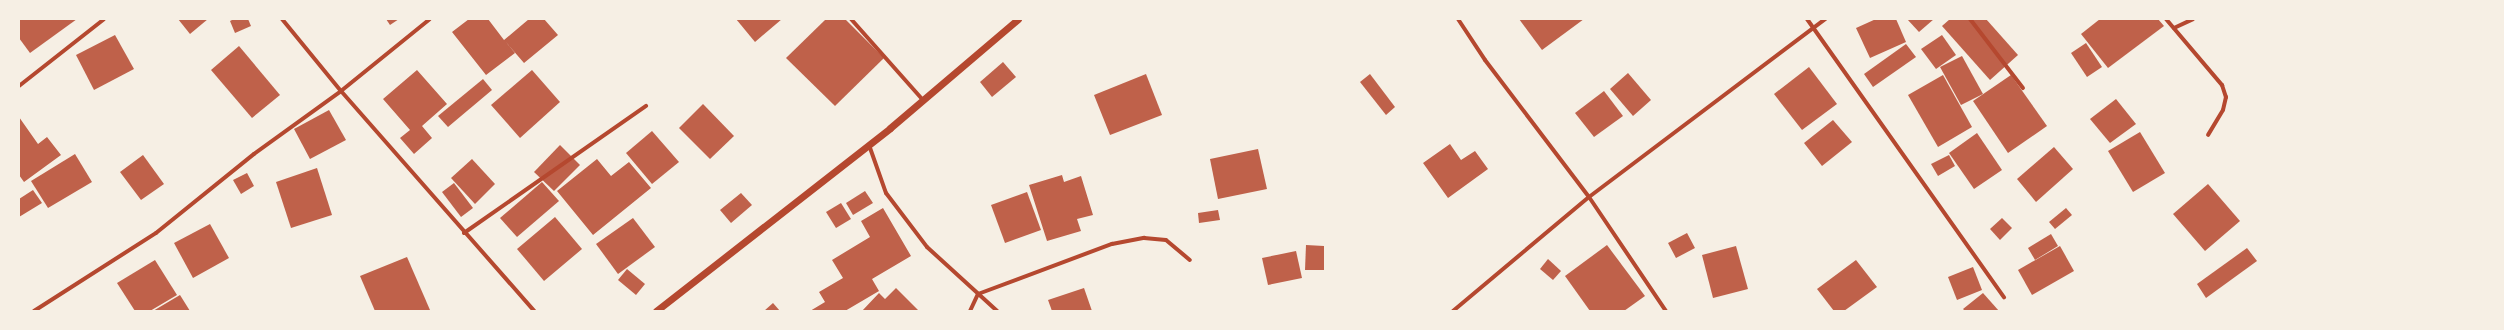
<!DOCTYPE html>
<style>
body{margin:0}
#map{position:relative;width:2504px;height:330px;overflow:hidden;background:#f6efe4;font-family:"Space Grotesk",sans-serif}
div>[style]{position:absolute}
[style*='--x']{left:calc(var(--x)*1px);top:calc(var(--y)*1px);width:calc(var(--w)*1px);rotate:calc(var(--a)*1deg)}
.building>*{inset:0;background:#bf614a}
.minor>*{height:4px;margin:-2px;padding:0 2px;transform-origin:2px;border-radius:2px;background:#b5482f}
.tertiary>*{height:7px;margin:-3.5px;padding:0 3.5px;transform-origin:3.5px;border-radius:3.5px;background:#b5482f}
span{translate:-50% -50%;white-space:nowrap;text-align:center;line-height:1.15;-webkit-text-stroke:4px #f6efe4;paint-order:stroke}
.frame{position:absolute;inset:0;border:20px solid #f6efe4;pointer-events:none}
</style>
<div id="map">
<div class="building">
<div style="clip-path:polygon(19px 19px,77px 19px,30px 53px,19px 38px)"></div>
<div style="clip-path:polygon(178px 19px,208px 19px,190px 34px)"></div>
<div style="clip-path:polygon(234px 19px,248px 19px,251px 26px,235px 33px,230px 21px)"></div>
<div style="clip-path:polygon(386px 19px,399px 19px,390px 25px)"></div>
<div style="clip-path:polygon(469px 19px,488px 19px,504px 40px,529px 19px,544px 19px,558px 35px,524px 63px,505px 41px,515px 53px,486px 75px,452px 32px)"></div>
<div style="clip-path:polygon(736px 19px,782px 19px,755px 42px)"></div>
<div style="clip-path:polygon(826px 19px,845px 19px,884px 58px,835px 106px,786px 58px)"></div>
<div style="clip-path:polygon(1519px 19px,1584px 19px,1542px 50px)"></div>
<div style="clip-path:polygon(1876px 19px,1896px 19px,1906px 42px,1870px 58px,1856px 28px)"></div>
<div style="clip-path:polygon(1907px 19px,1934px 19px,1919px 32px)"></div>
<div style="clip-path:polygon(1950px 19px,1986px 19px,2018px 55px,1990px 80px,1942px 26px)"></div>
<div style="clip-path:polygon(2100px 19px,2158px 19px,2164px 26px,2108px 68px,2081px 34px)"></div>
<div style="clip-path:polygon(115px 35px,134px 69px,94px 90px,76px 55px)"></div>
<div style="clip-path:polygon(1942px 35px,1956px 55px,1936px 69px,1921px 49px)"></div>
<div style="clip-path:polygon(2086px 43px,2102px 67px,2087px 77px,2071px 53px)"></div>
<div style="clip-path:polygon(1906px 44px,1916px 57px,1873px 87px,1864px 74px)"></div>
<div style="clip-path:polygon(239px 46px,280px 95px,252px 118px,211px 70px)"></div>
<div style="clip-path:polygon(1962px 56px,1983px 94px,1961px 105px,1940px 67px)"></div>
<div style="clip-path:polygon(1003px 62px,1016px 77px,992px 97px,980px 82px)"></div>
<div style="clip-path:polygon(1809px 67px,1837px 104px,1802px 130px,1774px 94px)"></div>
<div style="clip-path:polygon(417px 70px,447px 104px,422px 126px,432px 138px,414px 154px,400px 138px,410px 130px,383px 99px)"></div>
<div style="clip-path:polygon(532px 70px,560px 102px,520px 138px,491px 105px)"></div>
<div style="clip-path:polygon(1628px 73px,1651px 100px,1633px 116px,1610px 89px)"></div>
<div style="clip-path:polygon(1146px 74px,1162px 115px,1110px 135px,1094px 95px)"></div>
<div style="clip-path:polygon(1370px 74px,1395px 107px,1386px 115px,1360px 82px)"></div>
<div style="clip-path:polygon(1943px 75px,1972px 127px,1938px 147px,1908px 95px)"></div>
<div style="clip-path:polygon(2011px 75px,2047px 126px,2008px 153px,1973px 101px)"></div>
<div style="clip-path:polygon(483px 79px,492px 90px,448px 127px,438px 116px)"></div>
<div style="clip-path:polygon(1604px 91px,1623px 116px,1594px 137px,1575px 113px)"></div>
<div style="clip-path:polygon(2116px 99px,2136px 124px,2110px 143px,2090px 119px)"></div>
<div style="clip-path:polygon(703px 104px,734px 136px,710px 159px,679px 128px)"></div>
<div style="clip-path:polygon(329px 110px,346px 140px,310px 159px,294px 129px)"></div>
<div style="clip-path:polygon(19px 117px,38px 144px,47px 137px,61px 155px,24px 182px,19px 175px)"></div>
<div style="clip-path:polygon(1833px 120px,1852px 142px,1822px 166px,1804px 143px)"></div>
<div style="clip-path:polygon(652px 131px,679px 162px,652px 184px,626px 153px)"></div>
<div style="clip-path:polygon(2140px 132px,2165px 173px,2133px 192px,2108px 151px)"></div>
<div style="clip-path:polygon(1977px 133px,2002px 170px,1974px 189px,1949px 153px)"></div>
<div style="clip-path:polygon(1450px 144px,1461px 160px,1475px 151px,1488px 169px,1448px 198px,1423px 163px)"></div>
<div style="clip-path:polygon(560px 145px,580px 165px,554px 191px,534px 172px)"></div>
<div style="clip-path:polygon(2054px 147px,2073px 169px,2036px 202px,2017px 179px)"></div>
<div style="clip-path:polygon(1258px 149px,1267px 189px,1218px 199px,1210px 159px)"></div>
<div style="clip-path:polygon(75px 154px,92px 182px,48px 208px,31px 181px)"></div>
<div style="clip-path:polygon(143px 155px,164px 184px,141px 200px,120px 172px)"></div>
<div style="clip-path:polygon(1949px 155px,1955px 166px,1938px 176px,1931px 164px)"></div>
<div style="clip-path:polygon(472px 159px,495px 184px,475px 204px,451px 178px)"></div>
<div style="clip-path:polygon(597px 159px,611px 176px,629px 162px,651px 188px,593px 235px,557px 191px)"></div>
<div style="clip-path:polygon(317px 168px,332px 215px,291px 228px,276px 182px)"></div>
<div style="clip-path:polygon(247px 173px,254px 186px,241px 194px,233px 180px)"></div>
<div style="clip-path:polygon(1062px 175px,1064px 182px,1081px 176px,1093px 215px,1077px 219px,1081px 231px,1047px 241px,1029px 185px)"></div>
<div style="clip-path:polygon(542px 182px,559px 201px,517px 237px,500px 218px)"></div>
<div style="clip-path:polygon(454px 183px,473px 208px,461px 217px,442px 192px)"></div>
<div style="clip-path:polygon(2208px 184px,2240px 221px,2205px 251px,2173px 214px)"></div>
<div style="clip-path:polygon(33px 190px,42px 203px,19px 217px,19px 199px)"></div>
<div style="clip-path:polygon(865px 191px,873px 203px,853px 215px,846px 203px)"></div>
<div style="clip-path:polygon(1027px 192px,1041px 230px,1005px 243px,991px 205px)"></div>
<div style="clip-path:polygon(741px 193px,752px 205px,731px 223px,720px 210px)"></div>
<div style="clip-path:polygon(841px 203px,851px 219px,836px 228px,826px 212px)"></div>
<div style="clip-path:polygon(883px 208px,911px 256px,872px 279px,879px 291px,845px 311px,810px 311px,825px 302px,819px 292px,843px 278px,832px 260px,870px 237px,861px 221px)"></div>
<div style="clip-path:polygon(2066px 208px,2072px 215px,2055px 229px,2049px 222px)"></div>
<div style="clip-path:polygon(1218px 210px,1220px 220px,1199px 223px,1198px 213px)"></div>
<div style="clip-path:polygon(555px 217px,582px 249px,544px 281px,517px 249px)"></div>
<div style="clip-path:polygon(633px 218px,655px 247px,618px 274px,596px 244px)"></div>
<div style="clip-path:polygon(2002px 218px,2012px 228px,2000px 240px,1990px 229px)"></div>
<div style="clip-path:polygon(210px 224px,229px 258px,193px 278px,174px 243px)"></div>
<div style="clip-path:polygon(1687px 233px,1695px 248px,1676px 258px,1668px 243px)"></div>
<div style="clip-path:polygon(2051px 234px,2058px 246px,2035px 260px,2028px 248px)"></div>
<div style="clip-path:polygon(1306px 245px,1324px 246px,1324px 270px,1305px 270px)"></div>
<div style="clip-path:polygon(1607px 245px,1645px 296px,1624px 311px,1590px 311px,1565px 276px)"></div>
<div style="clip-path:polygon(1736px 246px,1748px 289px,1713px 298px,1702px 255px)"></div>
<div style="clip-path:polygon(2060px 246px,2074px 271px,2032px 295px,2018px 270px)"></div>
<div style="clip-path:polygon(2247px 248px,2257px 261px,2206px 298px,2197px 284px)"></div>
<div style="clip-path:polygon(1296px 251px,1302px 278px,1268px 285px,1262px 258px)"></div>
<div style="clip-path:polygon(407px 257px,430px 310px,375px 311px,360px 276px)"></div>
<div style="clip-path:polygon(1548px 259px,1561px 271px,1553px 280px,1540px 269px)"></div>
<div style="clip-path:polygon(155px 260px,177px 295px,150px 311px,135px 311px,117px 283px)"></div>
<div style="clip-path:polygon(1856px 260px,1877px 287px,1844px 311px,1834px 311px,1817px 289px)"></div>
<div style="clip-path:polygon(1973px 267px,1982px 290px,1957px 300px,1948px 277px)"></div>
<div style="clip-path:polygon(627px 269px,645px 284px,636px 295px,618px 280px)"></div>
<div style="clip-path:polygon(896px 288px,919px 311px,862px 311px,879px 293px,885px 299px)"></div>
<div style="clip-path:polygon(1084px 288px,1092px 311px,1052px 311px,1048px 300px)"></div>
<div style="clip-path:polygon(1983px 293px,1999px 311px,1965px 311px,1963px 309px)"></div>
<div style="clip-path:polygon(180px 295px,190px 311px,153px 311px)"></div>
<div style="clip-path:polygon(773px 303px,780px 311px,764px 311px)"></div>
</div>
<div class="minor">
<div style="--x:282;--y:19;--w:93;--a:50.7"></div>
<div style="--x:341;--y:91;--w:293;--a:48.7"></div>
<div style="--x:851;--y:19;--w:108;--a:48.4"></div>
<div style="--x:1458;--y:19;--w:49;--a:56.6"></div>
<div style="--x:1485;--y:60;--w:172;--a:52.8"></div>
<div style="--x:1589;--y:197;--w:138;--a:56"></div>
<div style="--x:1807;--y:19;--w:341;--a:54.7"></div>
<div style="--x:1970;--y:19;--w:87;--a:52.5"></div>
<div style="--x:2166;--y:19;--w:87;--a:49.7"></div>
<div style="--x:2222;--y:85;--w:13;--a:72"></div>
<div style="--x:2226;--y:97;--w:13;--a:103"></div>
<div style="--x:2223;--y:110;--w:29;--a:121"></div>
<div style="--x:2174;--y:28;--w:21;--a:-25"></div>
<div style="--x:19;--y:86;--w:108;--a:-38.2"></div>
<div style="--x:869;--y:145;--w:51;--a:70.5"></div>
<div style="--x:886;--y:193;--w:68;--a:52.8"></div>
<div style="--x:927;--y:247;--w:95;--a:42.4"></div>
<div style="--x:464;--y:233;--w:222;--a:-34.9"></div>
<div style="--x:34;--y:311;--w:145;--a:-32.6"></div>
<div style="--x:156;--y:233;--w:126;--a:-38.9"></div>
<div style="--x:254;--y:154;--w:107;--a:-35.9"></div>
<div style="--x:341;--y:91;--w:114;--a:-39"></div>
<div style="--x:970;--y:311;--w:19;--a:-65"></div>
<div style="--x:978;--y:294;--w:143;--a:-20.5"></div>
<div style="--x:1112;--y:244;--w:33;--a:-11"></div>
<div style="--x:1144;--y:238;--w:22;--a:5"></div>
<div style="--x:1166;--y:240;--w:31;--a:40"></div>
<div style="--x:1453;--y:311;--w:177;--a:-40"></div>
<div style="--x:1589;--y:197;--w:296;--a:-37"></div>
</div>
<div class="tertiary">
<div style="--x:656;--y:311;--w:297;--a:-38"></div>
<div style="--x:890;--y:128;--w:168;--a:-40.4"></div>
</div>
<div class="frame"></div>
</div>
